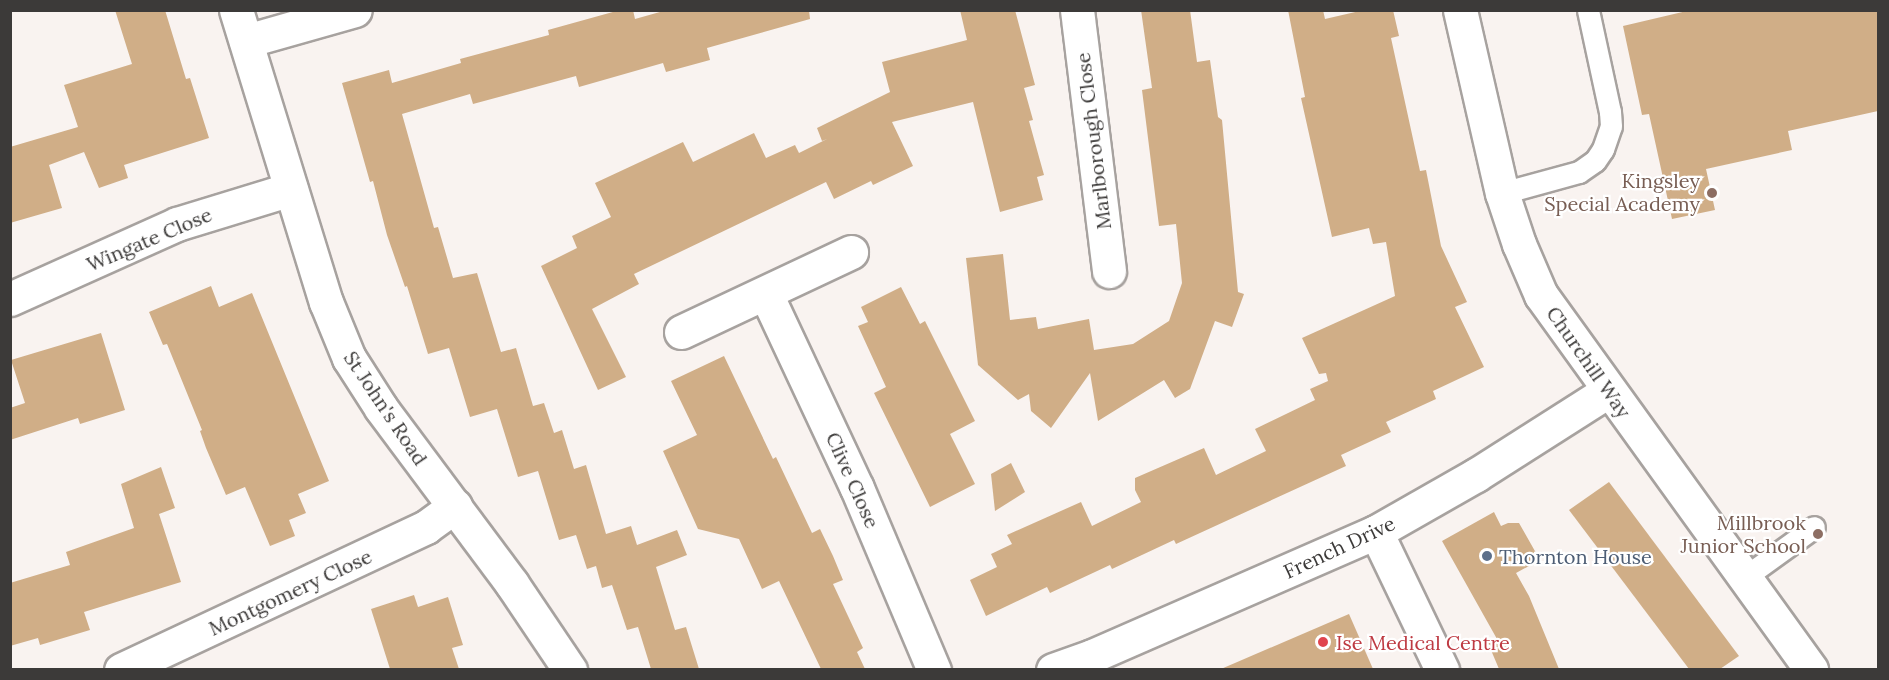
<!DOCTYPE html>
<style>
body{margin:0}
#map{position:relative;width:1889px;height:680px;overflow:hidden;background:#f9f3f0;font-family:Lora,serif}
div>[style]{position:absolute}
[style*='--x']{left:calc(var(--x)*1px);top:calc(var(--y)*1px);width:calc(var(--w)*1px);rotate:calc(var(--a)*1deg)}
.building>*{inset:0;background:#d0ae87}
.roads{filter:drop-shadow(2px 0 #a7a29f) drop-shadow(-2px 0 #a7a29f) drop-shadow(0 2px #a7a29f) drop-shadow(0 -2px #a7a29f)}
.service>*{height:21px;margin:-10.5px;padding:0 10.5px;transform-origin:10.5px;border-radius:10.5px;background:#fff}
.minor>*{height:33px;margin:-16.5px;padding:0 16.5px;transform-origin:16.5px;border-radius:16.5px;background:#fff}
.dots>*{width:16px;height:16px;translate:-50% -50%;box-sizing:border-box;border:3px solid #fff;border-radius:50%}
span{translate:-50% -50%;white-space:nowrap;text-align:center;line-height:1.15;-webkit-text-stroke:4.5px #fff;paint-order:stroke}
.street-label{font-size:20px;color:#3c3a39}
.education-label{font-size:20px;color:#785e54}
.right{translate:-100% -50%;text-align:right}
.service-label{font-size:20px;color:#4e5e75}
.left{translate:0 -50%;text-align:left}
.health-label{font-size:20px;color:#be3a42}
.frame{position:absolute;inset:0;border:12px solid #3c3a39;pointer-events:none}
</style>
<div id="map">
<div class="building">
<div style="clip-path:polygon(115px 10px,165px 10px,186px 79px,190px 78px,209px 138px,124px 165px,128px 178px,99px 188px,84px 152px,49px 165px,62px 208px,10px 223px,10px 147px,78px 127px,64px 85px,132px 64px)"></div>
<div style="clip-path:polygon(620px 10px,633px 10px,635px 19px,667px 10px,809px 10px,810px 19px,707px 48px,710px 60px,666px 72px,663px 63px,579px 87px,576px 76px,473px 104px,470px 94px,402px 114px,434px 228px,438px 227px,453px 278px,477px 273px,501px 352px,516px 348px,533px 406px,544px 403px,554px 433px,562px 430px,574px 469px,586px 465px,606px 534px,631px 526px,637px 545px,677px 530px,687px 555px,656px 567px,675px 630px,686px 627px,699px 669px,651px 669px,638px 627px,627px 630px,612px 585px,602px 588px,596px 566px,587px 569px,576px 535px,559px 540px,538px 471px,518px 477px,497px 409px,470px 417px,449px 348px,428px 354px,407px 286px,405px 287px,387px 235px,373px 181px,370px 182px,342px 83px,389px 70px,392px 83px,461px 63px,460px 59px,549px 35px,548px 30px)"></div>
<div style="clip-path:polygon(960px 10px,1015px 10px,1035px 85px,1024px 88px,1033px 120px,1029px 121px,1044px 175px,1037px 177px,1043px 200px,1000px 212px,973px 102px,892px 122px,913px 166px,873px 185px,871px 181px,834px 199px,826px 182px,634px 274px,639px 284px,592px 309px,626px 377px,598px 390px,541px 266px,577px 248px,572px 236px,611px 217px,595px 183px,683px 142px,693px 162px,754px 133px,766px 158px,795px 145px,799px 153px,827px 139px,822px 141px,817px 128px,890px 92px,882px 62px,967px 40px)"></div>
<div style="clip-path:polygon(1141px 10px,1190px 10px,1197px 62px,1210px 60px,1218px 117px,1222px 120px,1238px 292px,1244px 294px,1232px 327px,1215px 321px,1190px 389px,1175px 398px,1164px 380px,1098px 421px,1090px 373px,1051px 428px,1031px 411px,1029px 394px,1018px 400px,978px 365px,966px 258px,1003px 254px,1010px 320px,1036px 317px,1038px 329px,1089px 319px,1094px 350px,1133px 344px,1169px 321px,1182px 283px,1176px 224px,1159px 226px,1142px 90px,1152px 88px)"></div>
<div style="clip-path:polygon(1288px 10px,1323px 10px,1325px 19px,1364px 10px,1393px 10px,1399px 36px,1391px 38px,1420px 171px,1426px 170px,1441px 246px,1467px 302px,1455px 307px,1484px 367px,1433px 391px,1436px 399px,1386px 422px,1391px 432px,1341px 455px,1346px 466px,1176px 544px,1174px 540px,1112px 569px,1110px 565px,1050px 593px,1047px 587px,986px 616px,970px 580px,997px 567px,991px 554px,1012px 544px,1007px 535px,1081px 502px,1092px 526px,1141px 502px,1135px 490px,1135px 478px,1204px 448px,1216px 475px,1266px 451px,1255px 429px,1315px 400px,1310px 389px,1328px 381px,1326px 373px,1319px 374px,1302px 338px,1395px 296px,1386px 242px,1373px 244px,1369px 228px,1332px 237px,1301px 98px,1305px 97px)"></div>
<div style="clip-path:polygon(1691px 10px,1878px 10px,1878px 111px,1788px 131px,1792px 150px,1706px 169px,1715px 210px,1672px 219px,1649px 114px,1642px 115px,1623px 26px)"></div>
<div style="clip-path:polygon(211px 286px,219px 307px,252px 293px,329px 481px,298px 494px,306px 513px,289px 520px,295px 536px,270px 546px,245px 487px,226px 495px,206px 448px,200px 431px,202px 430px,167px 344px,163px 345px,149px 312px)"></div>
<div style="clip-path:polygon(901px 287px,920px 324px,925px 321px,975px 421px,950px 434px,975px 484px,930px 507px,874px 393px,886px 387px,858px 326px,868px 322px,861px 307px)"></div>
<div style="clip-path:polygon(101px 333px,125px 410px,80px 424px,78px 418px,10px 440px,10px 408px,25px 403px,11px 360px)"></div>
<div style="clip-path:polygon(724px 356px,773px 459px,776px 457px,812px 533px,820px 529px,833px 556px,843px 580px,833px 584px,863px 648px,857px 652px,865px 669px,821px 669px,779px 581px,762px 589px,739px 539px,698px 529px,663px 451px,697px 435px,671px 381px)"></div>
<div style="clip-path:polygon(1011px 463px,1025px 492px,995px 511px,991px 474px)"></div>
<div style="clip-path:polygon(161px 467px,175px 508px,159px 514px,181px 582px,84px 612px,90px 630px,40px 645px,38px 638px,10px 646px,10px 583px,70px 565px,66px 552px,134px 528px,121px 484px)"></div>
<div style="clip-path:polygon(1609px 482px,1739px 656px,1720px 669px,1689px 669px,1569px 510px)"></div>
<div style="clip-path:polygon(1494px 512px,1501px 526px,1508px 523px,1519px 523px,1540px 560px,1516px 573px,1529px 596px,1559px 669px,1499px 669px,1488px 643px,1497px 639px,1442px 541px)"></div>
<div style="clip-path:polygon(414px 595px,418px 607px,448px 597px,463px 645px,452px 648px,459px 669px,390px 669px,371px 609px)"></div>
<div style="clip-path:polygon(1349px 614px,1373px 669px,1221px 669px)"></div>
</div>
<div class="roads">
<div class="service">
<div style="--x:1502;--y:193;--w:80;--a:-15.3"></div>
<div style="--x:1579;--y:172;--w:19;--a:-35"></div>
<div style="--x:1595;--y:161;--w:14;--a:-56"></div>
<div style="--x:1603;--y:149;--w:24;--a:-71"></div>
<div style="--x:1611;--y:126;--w:14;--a:-94"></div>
<div style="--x:1610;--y:112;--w:104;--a:-102.2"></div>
<div style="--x:1745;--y:577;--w:85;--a:-35.9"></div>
</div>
<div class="minor">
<div style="--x:236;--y:10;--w:306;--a:72.9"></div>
<div style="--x:326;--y:302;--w:61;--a:67.7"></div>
<div style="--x:349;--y:358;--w:59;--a:57.4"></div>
<div style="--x:381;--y:408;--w:219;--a:53.3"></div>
<div style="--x:512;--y:584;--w:104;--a:56"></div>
<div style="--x:1077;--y:10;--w:263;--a:83"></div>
<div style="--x:1460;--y:10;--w:188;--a:77.1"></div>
<div style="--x:1502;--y:193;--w:54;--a:71.6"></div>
<div style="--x:1519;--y:244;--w:56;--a:66.7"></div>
<div style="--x:1541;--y:295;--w:462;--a:54.2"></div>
<div style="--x:246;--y:41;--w:113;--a:-15.9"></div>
<div style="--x:766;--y:294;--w:214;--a:64.9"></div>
<div style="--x:857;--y:488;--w:198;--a:67.1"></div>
<div style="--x:10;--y:299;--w:183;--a:-24.2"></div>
<div style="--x:177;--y:224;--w:119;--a:-17.1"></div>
<div style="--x:681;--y:332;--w:188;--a:-25.2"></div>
<div style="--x:1376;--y:532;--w:153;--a:64.4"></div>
<div style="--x:121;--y:670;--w:337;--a:-25.1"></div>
<div style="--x:426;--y:527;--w:36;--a:-36"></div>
<div style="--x:1053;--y:670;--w:41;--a:-19.7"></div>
<div style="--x:1092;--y:656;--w:310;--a:-23.6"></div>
<div style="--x:1376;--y:532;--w:115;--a:-29.7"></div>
<div style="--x:1476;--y:475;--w:156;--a:-32.5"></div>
</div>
</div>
<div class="dots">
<div style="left:1712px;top:193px;background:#8d6e63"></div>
<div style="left:1818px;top:534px;background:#8d6e63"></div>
<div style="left:1487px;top:556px;background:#5c6f8a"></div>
<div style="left:1323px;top:642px;background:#e0444e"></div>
</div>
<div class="street-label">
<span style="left:1093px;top:141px;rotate:-97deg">Marlborough Close</span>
<span style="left:149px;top:239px;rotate:-23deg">Wingate Close</span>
<span style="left:1589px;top:362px;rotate:55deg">Churchill Way</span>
<span style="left:386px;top:408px;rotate:56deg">St John's Road</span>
<span style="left:853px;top:480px;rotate:66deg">Clive Close</span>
<span style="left:1339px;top:547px;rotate:-25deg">French Drive</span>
<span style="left:290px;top:592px;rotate:-25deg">Montgomery Close</span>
</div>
<div class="education-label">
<span class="right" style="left:1700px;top:192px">Kingsley<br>Special Academy</span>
<span class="right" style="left:1806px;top:534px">Millbrook<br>Junior School</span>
</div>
<div class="service-label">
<span class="left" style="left:1499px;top:556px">Thornton House</span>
</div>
<div class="health-label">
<span class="left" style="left:1336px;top:642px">Ise Medical Centre</span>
</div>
<div class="frame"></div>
</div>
